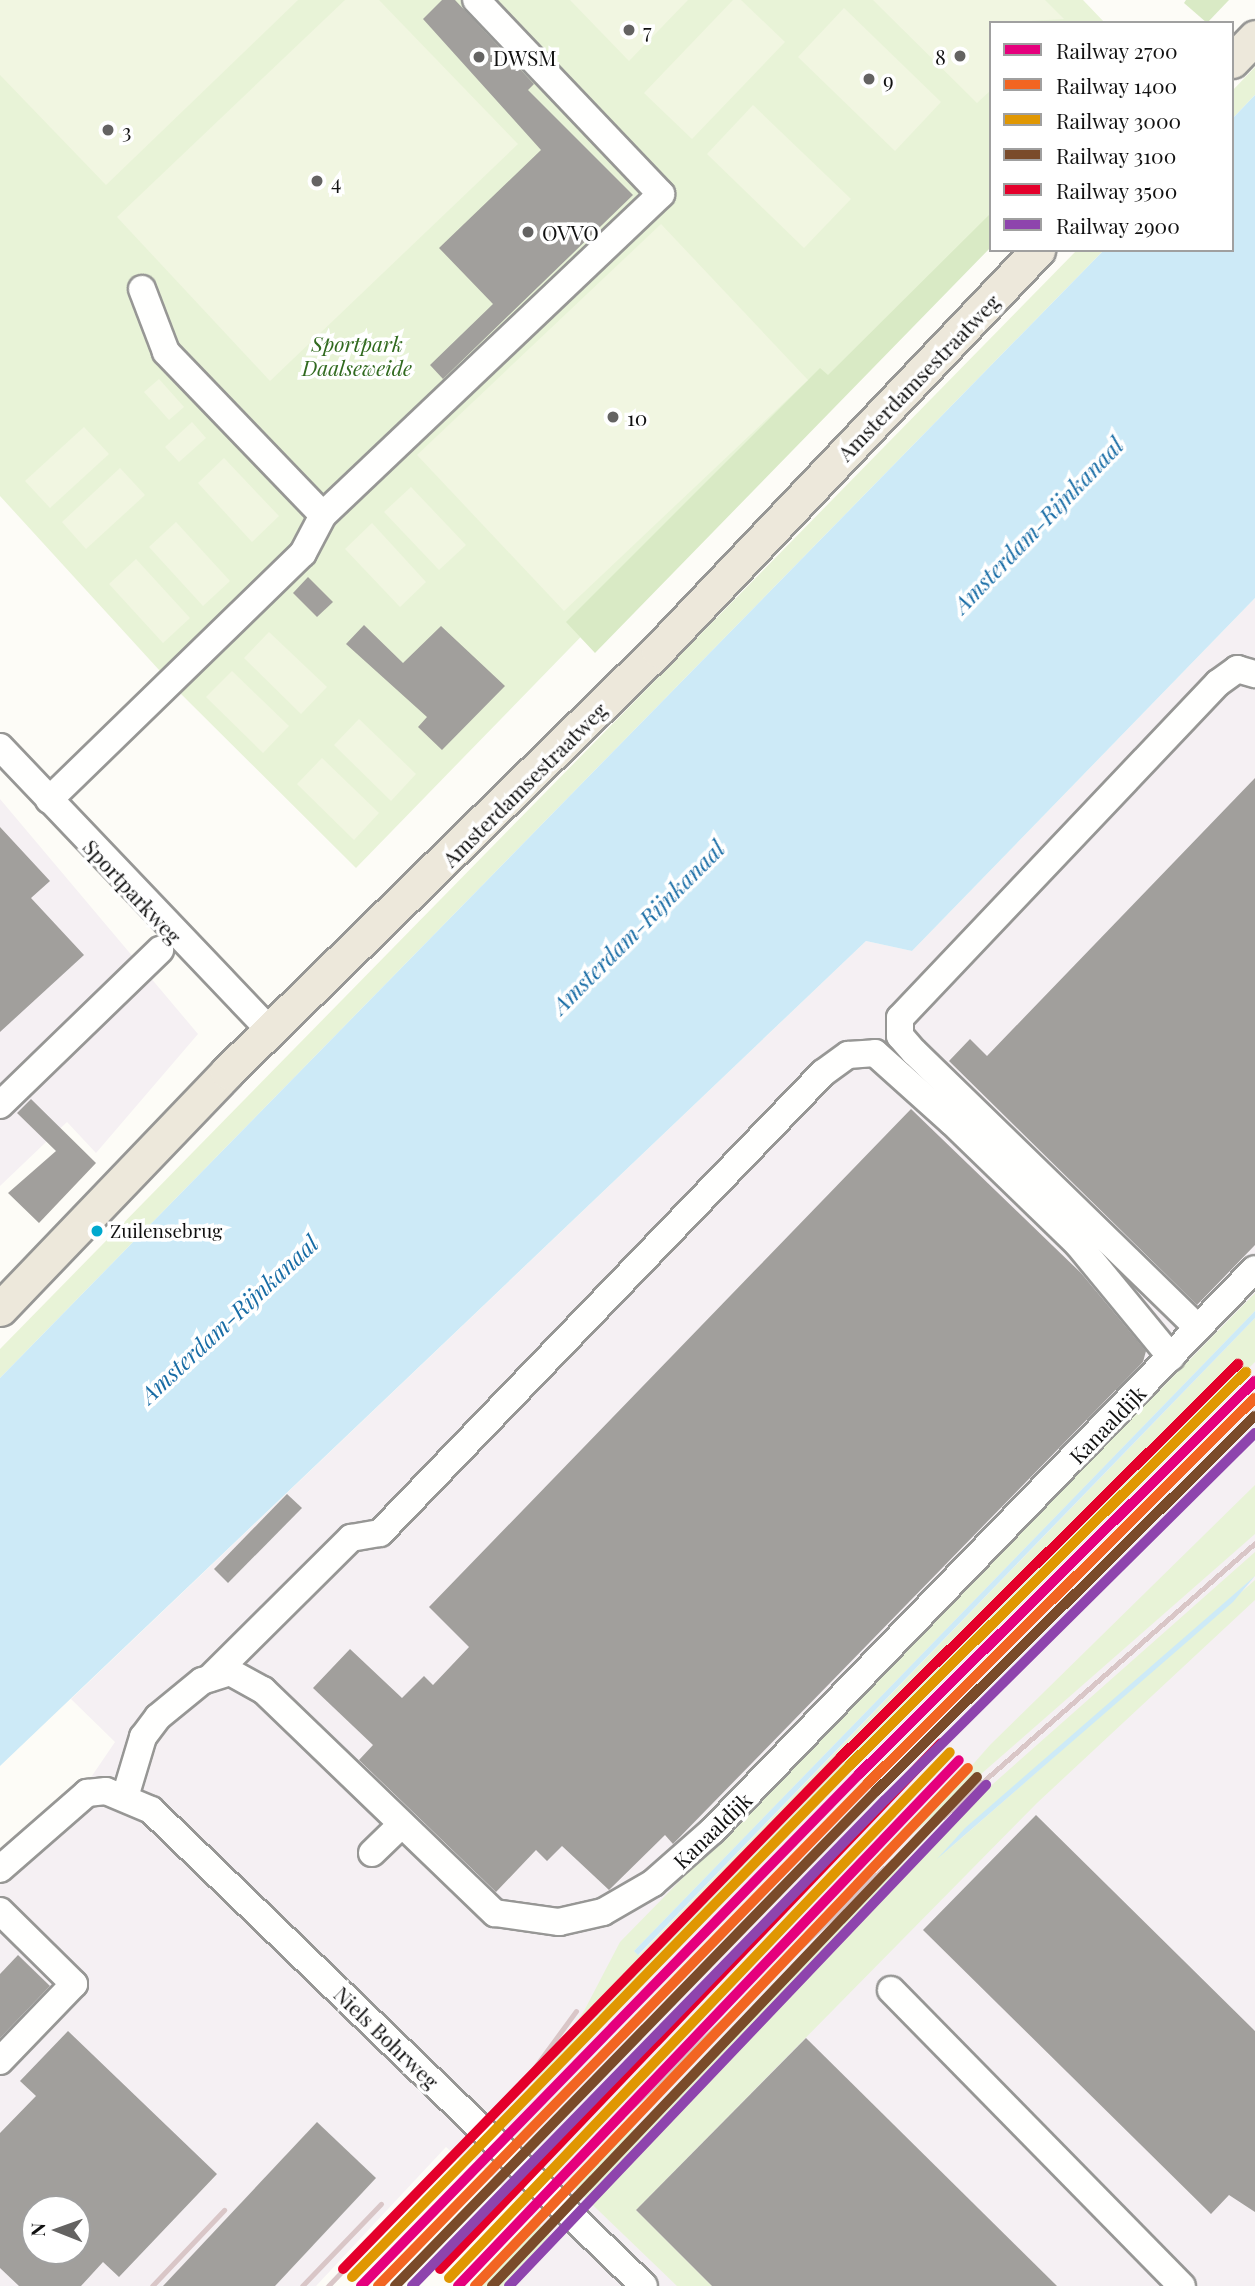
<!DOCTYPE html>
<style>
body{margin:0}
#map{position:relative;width:1255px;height:2286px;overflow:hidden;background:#fdfcf7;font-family:"Playfair Display",serif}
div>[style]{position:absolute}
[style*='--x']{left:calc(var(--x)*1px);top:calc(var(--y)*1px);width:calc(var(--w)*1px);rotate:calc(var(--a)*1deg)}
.industrial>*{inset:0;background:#f5f0f3}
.green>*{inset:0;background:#e8f3d7}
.forest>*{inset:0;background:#d9eac5}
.pitch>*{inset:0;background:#f1f6e1}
.water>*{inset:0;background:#cdeaf7}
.building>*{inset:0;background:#a19f9c}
.roads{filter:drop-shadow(2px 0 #979795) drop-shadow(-2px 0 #979795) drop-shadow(0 2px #979795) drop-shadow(0 -2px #979795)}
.minor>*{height:26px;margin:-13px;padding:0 13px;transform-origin:13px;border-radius:13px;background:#fffffe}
.major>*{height:33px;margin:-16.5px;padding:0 16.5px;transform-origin:16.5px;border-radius:16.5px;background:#ede8db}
.rail>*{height:5px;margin:-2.5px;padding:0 2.5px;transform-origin:2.5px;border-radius:2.5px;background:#d9c6c7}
.rail-1>*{height:10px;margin:-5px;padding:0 5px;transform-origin:5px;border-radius:5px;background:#e5007d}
.rail-2>*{height:10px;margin:-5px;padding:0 5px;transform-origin:5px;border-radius:5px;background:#f26522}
.rail-3>*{height:10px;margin:-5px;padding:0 5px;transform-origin:5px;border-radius:5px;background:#e09702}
.rail-4>*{height:10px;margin:-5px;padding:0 5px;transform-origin:5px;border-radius:5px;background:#7a4b2a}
.rail-5>*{height:10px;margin:-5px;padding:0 5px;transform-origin:5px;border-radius:5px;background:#e4002b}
.rail-6>*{height:10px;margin:-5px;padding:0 5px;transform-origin:5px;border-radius:5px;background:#8e44ad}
.dots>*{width:19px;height:19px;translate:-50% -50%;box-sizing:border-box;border:4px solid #fff;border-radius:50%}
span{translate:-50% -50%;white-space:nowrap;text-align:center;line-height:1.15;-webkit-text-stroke:7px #fff;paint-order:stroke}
.bus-label{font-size:19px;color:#111}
.left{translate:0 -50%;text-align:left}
.poi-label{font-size:21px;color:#111}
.right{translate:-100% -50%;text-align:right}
.park-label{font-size:21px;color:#316a1f;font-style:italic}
.street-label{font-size:21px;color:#111}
.water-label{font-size:23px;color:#186ca5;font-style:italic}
.legend{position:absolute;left:989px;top:21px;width:245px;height:231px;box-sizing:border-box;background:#fff;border:2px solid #a0a0a0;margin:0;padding:9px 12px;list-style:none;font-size:21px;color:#111}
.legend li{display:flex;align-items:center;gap:14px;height:35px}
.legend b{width:35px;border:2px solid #a0a0a0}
.north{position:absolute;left:21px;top:2195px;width:70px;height:70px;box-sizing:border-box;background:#fff;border:2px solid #a0a0a0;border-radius:50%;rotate:271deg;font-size:19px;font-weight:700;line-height:28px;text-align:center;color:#111}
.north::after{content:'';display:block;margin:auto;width:24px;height:32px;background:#646362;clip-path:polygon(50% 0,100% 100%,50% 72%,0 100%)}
</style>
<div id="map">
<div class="industrial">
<div style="clip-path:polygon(evenodd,1255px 598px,1255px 2286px,513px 2286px,556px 2241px,470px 2155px,461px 2161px,446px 2147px,316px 2286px,0 2286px,0 1881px,81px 1792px,115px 1742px,71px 1699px,866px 941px,912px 951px,1255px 598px,35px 2209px,77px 2209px,77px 2251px,35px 2251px,35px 2209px)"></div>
<div style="clip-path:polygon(0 799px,198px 1034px,96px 1153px,67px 1122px,0 1186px)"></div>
</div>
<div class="green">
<div style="clip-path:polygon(0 0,1083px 0,1105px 23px,991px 23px,991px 215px,356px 868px,181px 694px,0 496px)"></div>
<div style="clip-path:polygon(1255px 67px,1255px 95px,1232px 119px,1232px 91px)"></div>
<div style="clip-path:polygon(1077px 250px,1104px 250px,0 1378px,0 1349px)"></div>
<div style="clip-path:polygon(1255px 1293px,1255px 1311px,634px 1951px,639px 1955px,1255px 1318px,1255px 1362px,884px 1729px,513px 2111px,584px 2011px,620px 1942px)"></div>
<div style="clip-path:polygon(1255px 1485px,1255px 1534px,908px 1838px,990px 1745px)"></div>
<div style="clip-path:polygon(1255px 1552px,1255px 1576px,938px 1859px,1255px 1580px,1255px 1600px,1037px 1803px,636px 2210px,712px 2286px,677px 2286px,572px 2185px,616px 2135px,629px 2127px,637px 2131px,828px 1930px)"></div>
<div style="clip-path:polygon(536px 2221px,556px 2241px,513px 2286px,475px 2286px)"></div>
</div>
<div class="forest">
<div style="clip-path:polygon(1229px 0,1207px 23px,1184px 3px,1186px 0)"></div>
<div style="clip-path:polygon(991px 213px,991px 247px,595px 653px,566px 622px,820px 368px,828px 375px)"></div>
</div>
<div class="pitch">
<div style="clip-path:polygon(0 0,298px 0,106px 185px,0 75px)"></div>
<div style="clip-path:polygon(345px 0,379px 0,518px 144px,270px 381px,117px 217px)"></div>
<div style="clip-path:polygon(570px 0,688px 0,629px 61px)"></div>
<div style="clip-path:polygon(733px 0,741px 0,785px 42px,692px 139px,644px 93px)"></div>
<div style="clip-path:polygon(873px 0,1045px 0,1064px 19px,991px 23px,991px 90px,977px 103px)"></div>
<div style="clip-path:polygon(844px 8px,941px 102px,895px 151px,798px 57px)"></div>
<div style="clip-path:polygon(753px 105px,851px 199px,804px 248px,707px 154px)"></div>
<div style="clip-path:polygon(661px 224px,808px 380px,564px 611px,417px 455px)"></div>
<div style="clip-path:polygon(159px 379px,184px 407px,169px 420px,144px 392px)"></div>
<div style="clip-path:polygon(192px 422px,206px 438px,179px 462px,165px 447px)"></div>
<div style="clip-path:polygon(84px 427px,109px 454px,50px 508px,25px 481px)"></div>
<div style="clip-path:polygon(224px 458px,279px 516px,252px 542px,198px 483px)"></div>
<div style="clip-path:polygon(120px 468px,145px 495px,86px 549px,62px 522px)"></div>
<div style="clip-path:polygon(411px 487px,466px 545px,439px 570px,384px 512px)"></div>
<div style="clip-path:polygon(176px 522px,230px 581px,203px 606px,149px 547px)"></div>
<div style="clip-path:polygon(372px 523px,426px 582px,400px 607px,345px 549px)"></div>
<div style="clip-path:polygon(136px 559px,190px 618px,163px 643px,109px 584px)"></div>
<div style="clip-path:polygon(269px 632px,327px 687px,301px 714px,244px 658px)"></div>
<div style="clip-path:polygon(232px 671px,289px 726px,263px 753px,206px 697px)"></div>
<div style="clip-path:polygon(359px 719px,416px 774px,391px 801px,334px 745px)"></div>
<div style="clip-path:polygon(322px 758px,379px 813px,354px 840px,297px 784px)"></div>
</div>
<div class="water">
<div style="clip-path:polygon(1255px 95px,1255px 598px,912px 951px,866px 941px,0 1766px,0 1378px,1104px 250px,1232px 250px,1232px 119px)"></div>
<div style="clip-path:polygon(1255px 1311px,1255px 1318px,638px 1955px,634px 1951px)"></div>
<div style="clip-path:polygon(1255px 1576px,1233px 1602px,937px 1859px,965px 1828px)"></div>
</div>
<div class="building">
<div style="clip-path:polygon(442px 0,455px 0,534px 84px,528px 90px,633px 195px,443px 379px,430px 365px,493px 304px,439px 248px,541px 150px,423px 19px)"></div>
<div style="clip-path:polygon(308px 577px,333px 602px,317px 617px,293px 593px)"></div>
<div style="clip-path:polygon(364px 625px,403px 663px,441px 626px,505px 686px,442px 750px,418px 727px,427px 717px,346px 644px)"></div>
<div style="clip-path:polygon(1255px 778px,1255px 1245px,1197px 1305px,949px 1061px,970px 1039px,987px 1056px)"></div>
<div style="clip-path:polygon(0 827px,50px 881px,31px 898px,84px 955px,0 1032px)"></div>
<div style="clip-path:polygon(31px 1099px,96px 1163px,39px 1223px,8px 1193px,56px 1151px,17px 1113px)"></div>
<div style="clip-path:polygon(911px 1109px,1081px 1273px,1146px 1351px,1143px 1362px,673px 1844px,665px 1835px,609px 1890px,562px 1846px,547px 1861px,536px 1850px,496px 1892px,359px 1760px,373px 1745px,313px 1688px,350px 1649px,402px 1698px,424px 1676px,433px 1685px,469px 1647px,429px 1607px)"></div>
<div style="clip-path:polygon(287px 1494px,302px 1508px,228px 1583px,214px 1569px)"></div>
<div style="clip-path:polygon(1036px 1815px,1255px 2031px,1255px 2212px,1229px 2195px,1211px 2214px,923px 1930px)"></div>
<div style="clip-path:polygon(18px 1955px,50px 1986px,0 2038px,0 1974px)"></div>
<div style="clip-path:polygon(evenodd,68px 2031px,217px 2174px,119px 2277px,103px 2262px,81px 2286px,19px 2286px,0 2268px,0 2133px,36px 2096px,20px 2081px,68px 2031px,35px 2209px,77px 2209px,77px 2251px,35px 2251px,35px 2209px)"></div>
<div style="clip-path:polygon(806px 2038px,1057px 2286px,712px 2286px,636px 2210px)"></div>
<div style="clip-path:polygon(317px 2122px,376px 2178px,275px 2286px,163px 2286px)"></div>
</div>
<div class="roads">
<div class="minor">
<div style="--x:142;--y:289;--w:67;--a:69.1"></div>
<div style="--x:166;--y:352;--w:226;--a:46.1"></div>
<div style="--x:0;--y:747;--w:392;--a:46.4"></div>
<div style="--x:49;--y:800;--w:354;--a:-44.2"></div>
<div style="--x:303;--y:553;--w:43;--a:-62.2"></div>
<div style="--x:323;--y:515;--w:466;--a:-43.5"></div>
<div style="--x:661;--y:194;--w:268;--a:-133.6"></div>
<div style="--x:0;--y:1105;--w:223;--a:-44.1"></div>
<div style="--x:1198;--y:1328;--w:396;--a:-135.8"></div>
<div style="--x:914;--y:1052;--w:21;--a:-131"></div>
<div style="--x:900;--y:1036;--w:18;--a:-90"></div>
<div style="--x:900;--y:1018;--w:462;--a:-46.5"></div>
<div style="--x:1218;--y:683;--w:24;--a:-36"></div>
<div style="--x:1237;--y:669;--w:19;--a:16"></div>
<div style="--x:210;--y:1678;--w:199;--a:-44.8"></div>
<div style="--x:351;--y:1538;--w:29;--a:-10"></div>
<div style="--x:380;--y:1533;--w:639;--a:-46.08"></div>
<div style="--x:823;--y:1073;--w:31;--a:-36"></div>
<div style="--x:848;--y:1055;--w:27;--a:-4"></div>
<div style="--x:875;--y:1053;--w:103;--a:41.9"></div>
<div style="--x:952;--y:1122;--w:174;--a:44.1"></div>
<div style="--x:1077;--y:1243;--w:148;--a:50.5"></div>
<div style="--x:125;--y:1797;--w:63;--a:-73.3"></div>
<div style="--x:143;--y:1737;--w:25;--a:-53"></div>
<div style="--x:158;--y:1717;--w:57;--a:-39.3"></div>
<div style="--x:202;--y:1681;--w:29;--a:-18"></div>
<div style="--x:230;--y:1672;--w:38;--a:29"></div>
<div style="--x:263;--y:1690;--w:322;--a:43.9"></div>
<div style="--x:495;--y:1913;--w:65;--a:8"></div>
<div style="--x:559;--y:1922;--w:45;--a:-12.8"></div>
<div style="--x:603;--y:1912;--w:58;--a:-30.1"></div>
<div style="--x:653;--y:1883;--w:79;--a:-41.4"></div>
<div style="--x:712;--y:1831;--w:781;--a:-45.99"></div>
<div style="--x:372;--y:1853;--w:40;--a:-44"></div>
<div style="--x:0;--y:1869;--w:116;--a:-41.1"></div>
<div style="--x:87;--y:1793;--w:19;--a:-6"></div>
<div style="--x:106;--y:1791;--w:49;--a:22.9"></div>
<div style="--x:151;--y:1810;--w:685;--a:43.99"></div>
<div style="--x:0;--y:1911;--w:104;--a:44.6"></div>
<div style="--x:74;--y:1984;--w:107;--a:133.9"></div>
<div style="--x:891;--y:1990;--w:415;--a:45.5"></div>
</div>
<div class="major">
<div style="--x:1232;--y:61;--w:33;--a:-46"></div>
<div style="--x:0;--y:1309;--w:328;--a:-46.2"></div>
<div style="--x:227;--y:1072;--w:603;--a:-44.4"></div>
<div style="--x:658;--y:650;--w:552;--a:-46.47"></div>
</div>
</div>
<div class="rail">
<div style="--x:599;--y:2138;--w:378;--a:-43.5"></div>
<div style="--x:873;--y:1878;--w:508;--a:-41.25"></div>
<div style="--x:152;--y:2286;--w:105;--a:-46.5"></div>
<div style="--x:302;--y:2286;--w:114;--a:-46.1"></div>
<div style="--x:328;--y:2286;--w:288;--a:-46.3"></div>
<div style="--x:527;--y:2078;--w:83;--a:-53.8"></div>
</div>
<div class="rail-1">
<div style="--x:361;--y:2286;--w:714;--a:-45.79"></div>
<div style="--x:859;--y:1774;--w:558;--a:-44.78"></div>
<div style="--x:458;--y:2286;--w:726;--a:-46.39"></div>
</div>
<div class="rail-2">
<div style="--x:378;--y:2286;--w:702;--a:-45.75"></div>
<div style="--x:868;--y:1783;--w:546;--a:-44.85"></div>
<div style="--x:475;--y:2286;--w:715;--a:-46.42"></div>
</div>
<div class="rail-3">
<div style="--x:352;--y:2277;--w:714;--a:-45.79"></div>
<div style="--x:850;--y:1765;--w:558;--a:-44.78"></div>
<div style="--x:449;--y:2278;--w:726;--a:-46.39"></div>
</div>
<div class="rail-4">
<div style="--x:395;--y:2286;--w:690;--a:-45.82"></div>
<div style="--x:876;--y:1791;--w:533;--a:-44.7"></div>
<div style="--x:492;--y:2286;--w:703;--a:-46.38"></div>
</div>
<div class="rail-5">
<div style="--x:343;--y:2269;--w:714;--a:-45.79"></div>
<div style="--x:841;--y:1757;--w:559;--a:-44.71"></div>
<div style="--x:440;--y:2269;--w:726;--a:-46.39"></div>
</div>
<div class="rail-6">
<div style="--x:412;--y:2286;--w:678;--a:-45.78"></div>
<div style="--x:885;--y:1800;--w:521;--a:-44.77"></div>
<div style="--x:509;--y:2286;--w:692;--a:-46.41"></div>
</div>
<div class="dots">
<div style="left:629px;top:30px;background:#646362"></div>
<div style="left:960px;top:56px;background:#646362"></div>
<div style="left:479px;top:57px;background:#646362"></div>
<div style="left:869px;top:79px;background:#646362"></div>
<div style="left:108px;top:130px;background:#646362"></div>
<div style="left:317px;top:181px;background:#646362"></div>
<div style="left:528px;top:232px;background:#646362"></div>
<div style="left:613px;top:417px;background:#646362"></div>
<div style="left:97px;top:1231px;background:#00a9ce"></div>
</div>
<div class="bus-label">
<span class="left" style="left:110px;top:1231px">Zuilensebrug</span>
</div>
<div class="poi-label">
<span class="left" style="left:643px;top:30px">7</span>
<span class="right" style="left:946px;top:56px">8</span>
<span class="left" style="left:493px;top:57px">DWSM</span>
<span class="left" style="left:883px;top:79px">9</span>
<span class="left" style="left:122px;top:130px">3</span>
<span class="left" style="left:331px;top:181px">4</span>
<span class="left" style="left:542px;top:232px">OVVO</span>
<span class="left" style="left:627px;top:417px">10</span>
</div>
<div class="park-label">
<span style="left:357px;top:355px">Sportpark<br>Daalseweide</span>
</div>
<div class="street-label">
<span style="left:918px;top:377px;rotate:-46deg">Amsterdamsestraatweg</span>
<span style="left:524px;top:784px;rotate:-45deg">Amsterdamsestraatweg</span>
<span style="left:133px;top:891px;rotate:47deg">Sportparkweg</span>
<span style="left:1107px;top:1424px;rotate:-46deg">Kanaaldijk</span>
<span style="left:712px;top:1830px;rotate:-44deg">Kanaaldijk</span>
<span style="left:387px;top:2037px;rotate:44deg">Niels Bohrweg</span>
</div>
<div class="water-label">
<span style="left:1038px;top:525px;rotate:-46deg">Amsterdam-Rijnkanaal</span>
<span style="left:638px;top:927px;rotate:-45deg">Amsterdam-Rijnkanaal</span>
<span style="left:229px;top:1319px;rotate:-43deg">Amsterdam-Rijnkanaal</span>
</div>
<ul class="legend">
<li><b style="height:9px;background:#e5007d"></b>Railway 2700</li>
<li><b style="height:9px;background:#f26522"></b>Railway 1400</li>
<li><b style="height:9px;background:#e09702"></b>Railway 3000</li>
<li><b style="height:9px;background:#7a4b2a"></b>Railway 3100</li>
<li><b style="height:9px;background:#e4002b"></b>Railway 3500</li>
<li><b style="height:9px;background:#8e44ad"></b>Railway 2900</li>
</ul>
<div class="north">N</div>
</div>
